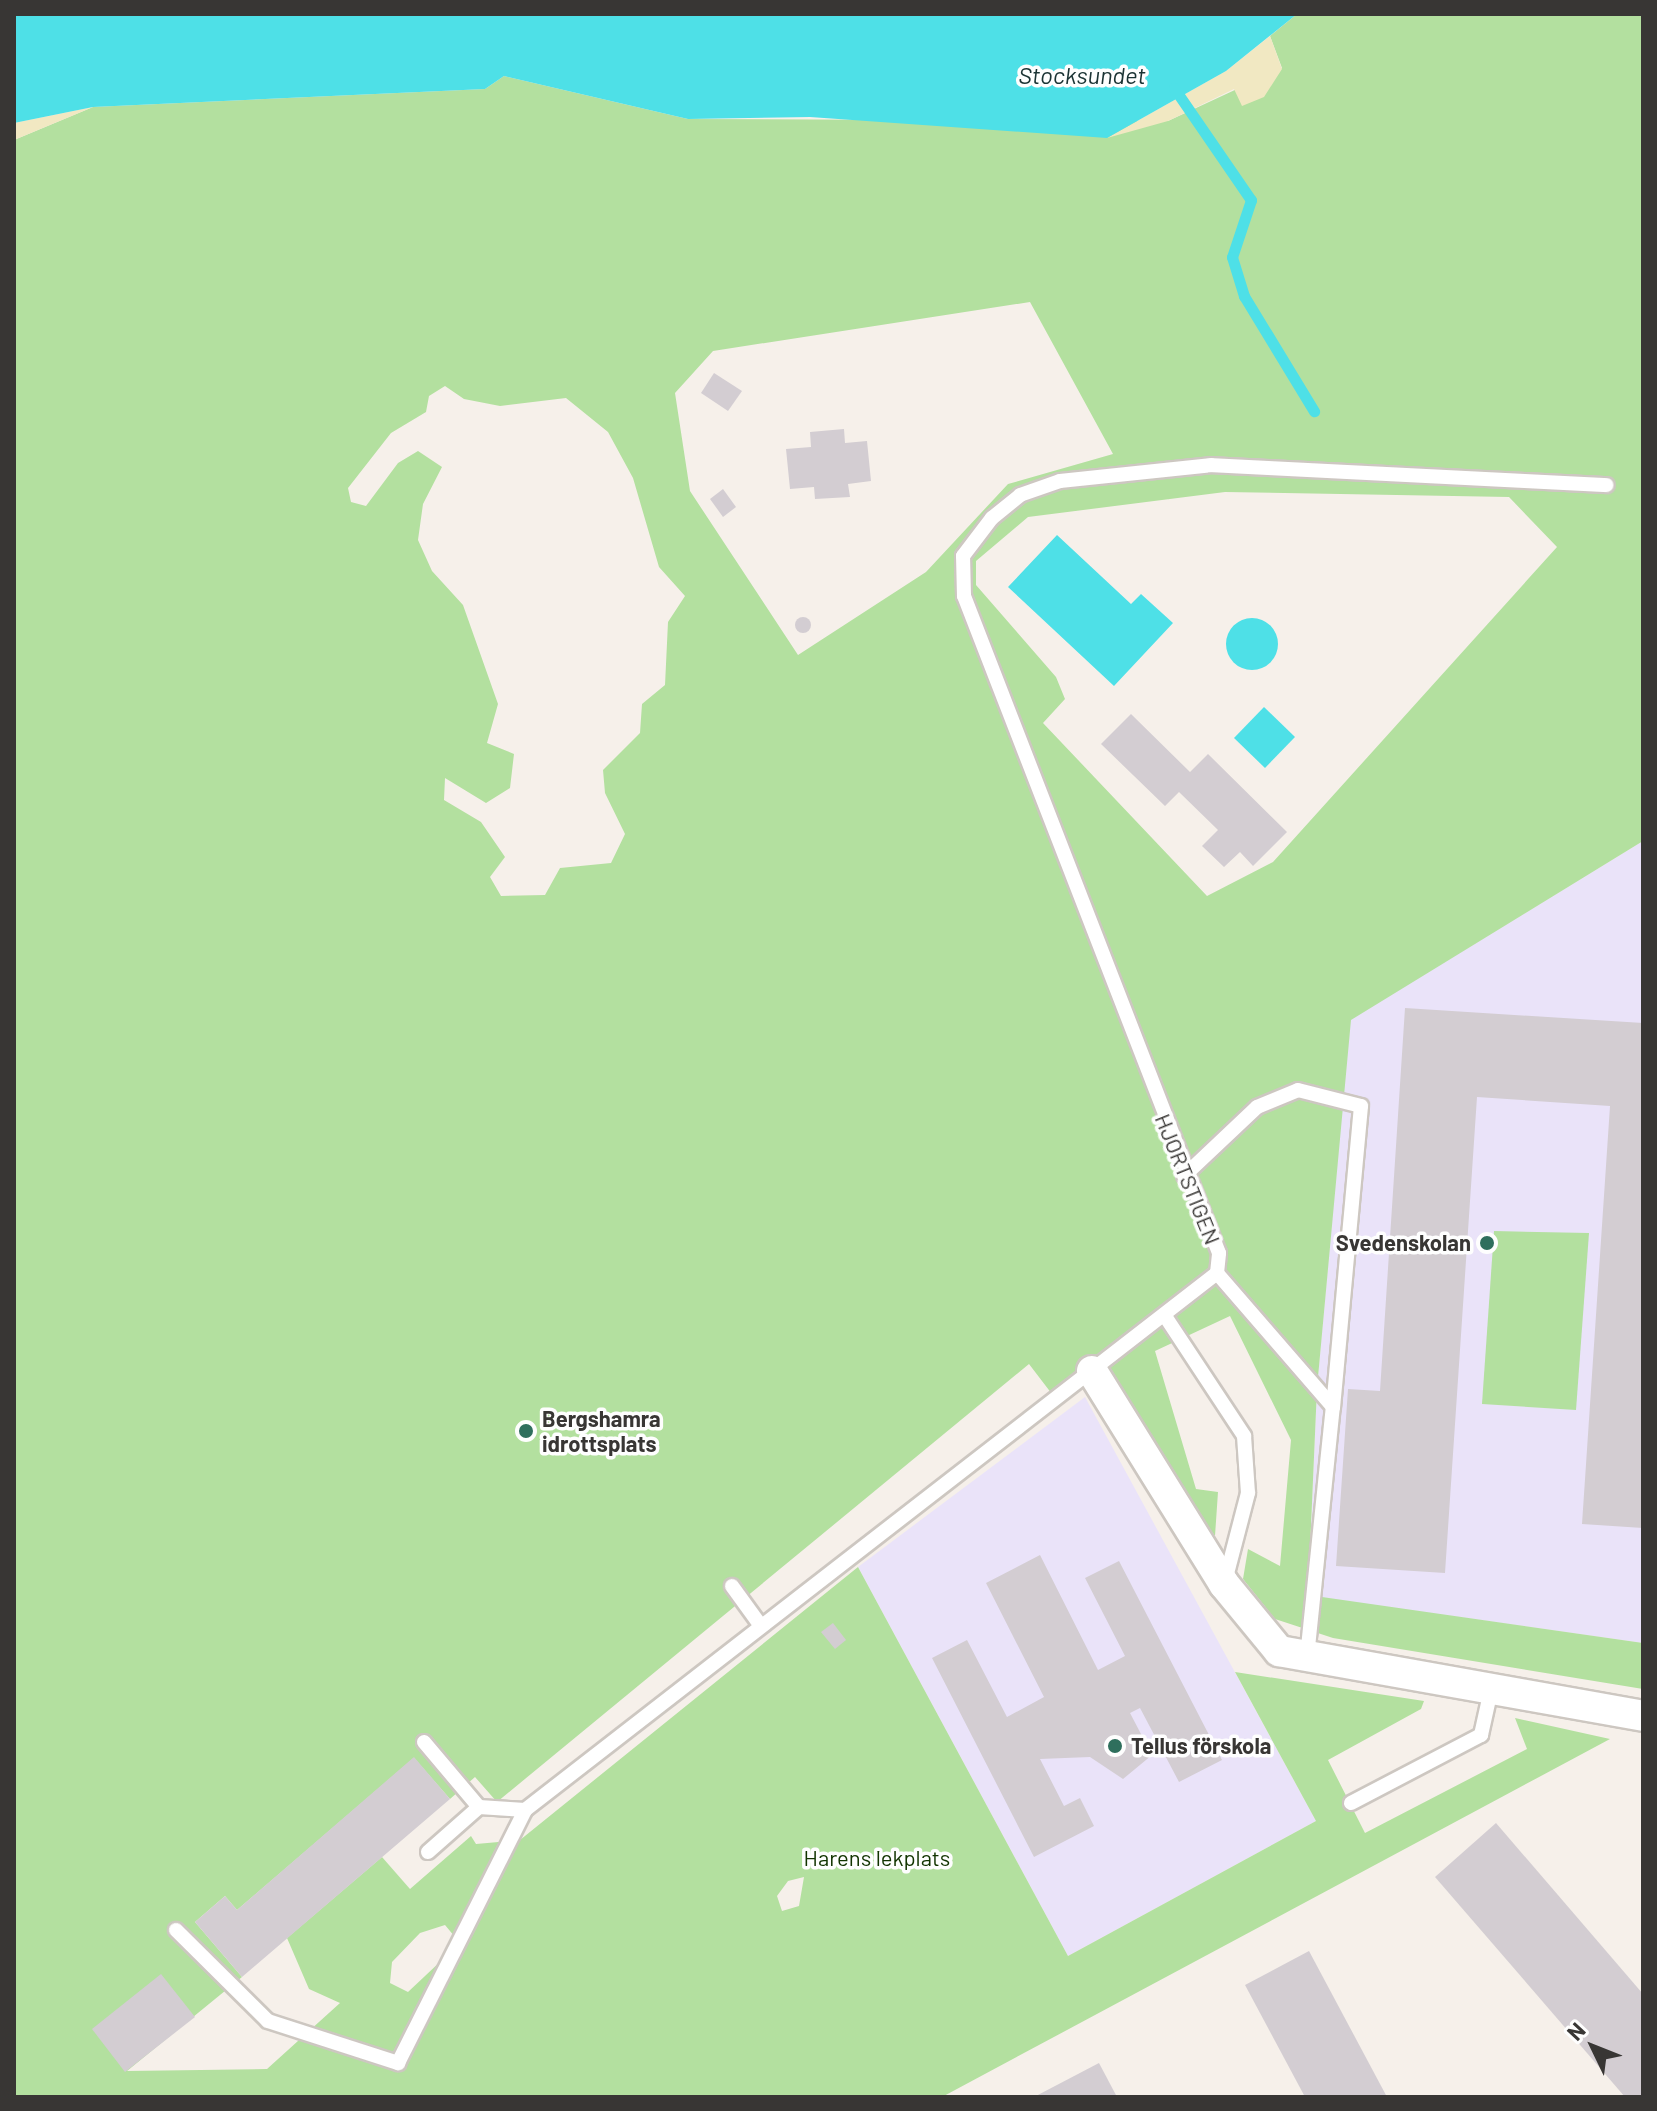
<!DOCTYPE html>
<meta charset="utf-8">
<style>
body{margin:0}
#map{position:relative;width:1657px;height:2111px;overflow:hidden;background:#f6f0ea;font-family:Barlow,sans-serif}
div>[style]{position:absolute}
[style*='--x']{left:calc(var(--x)*1px);top:calc(var(--y)*1px);width:calc(var(--w)*1px);rotate:calc(var(--a)*1deg)}
.education>*{inset:0;background:#eae3f9}
.green>*{inset:0;background:#b3e09f}
.sand>*{inset:0;background:#f1e8c2}
.water>*{inset:0;background:#4ee0e7}
.round{border-radius:50%}
.stream>*{height:11px;margin:-5.5px;padding:0 5.5px;transform-origin:5.5px;border-radius:5.5px;background:#4ee0e7}
.building>*{inset:0;background:#d3cdd2}
.roads{filter:drop-shadow(2px 0 #cdc7c1) drop-shadow(-2px 0 #cdc7c1) drop-shadow(0 2px #cdc7c1) drop-shadow(0 -2px #cdc7c1)}
.service>*{height:14px;margin:-7px;padding:0 7px;transform-origin:7px;border-radius:7px;background:#fff}
.minor>*{height:30px;margin:-15px;padding:0 15px;transform-origin:15px;border-radius:15px;background:#fff}
.dots>*{width:22px;height:22px;translate:-50% -50%;box-sizing:border-box;border:4px solid #fefefe;border-radius:50%}
span{translate:-50% -50%;white-space:nowrap;text-align:center;line-height:1.15;-webkit-text-stroke:7px #fefefe;paint-order:stroke}
.street-label{font-size:22px;color:#383634}
.poi-label{font-size:22px;color:#383634;font-weight:700}
.right{translate:-100% -50%;text-align:right}
.left{translate:0 -50%;text-align:left}
.park-label{font-size:22px;color:#123400}
.water-label{font-size:24px;color:#1b3334;font-style:italic}
.frame{position:absolute;inset:0;border:16px solid #383634;pointer-events:none}
.north{position:absolute;left:1553px;top:2007px;width:80px;height:80px;-webkit-text-stroke:6px #fefefe;paint-order:stroke;rotate:313deg;font-size:22px;font-weight:700;line-height:32px;text-align:center;color:#383634}
.north::after{content:'';display:block;margin:auto;width:28px;height:36px;background:#383634;clip-path:polygon(50% 0,100% 100%,50% 72%,0 100%)}
</style>
<div id="map">
<div class="education">
<div style="clip-path:polygon(1643px 841px,1643px 1643px,1308px 1596px,1317px 1388px,1350px 1020px)"></div>
<div style="clip-path:polygon(1085px 1397px,1316px 1821px,1068px 1956px,858px 1567px)"></div>
</div>
<div class="green">
<div style="clip-path:polygon(evenodd,1297px 14px,1643px 14px,1643px 841px,1351px 1020px,1317px 1388px,1308px 1595px,1643px 1643px,1643px 1689px,1333px 1638px,1275px 1619px,1243px 1579px,1248px 1549px,1280px 1566px,1291px 1440px,1230px 1316px,1155px 1351px,1196px 1489px,1218px 1492px,1215px 1536px,1092px 1372px,1055px 1398px,1029px 1364px,497px 1802px,475px 1777px,450px 1799px,414px 1758px,237px 1910px,225px 1896px,195px 1922px,242px 1977px,127px 2071px,267px 2069px,340px 2003px,309px 1989px,287px 1938px,382px 1857px,410px 1889px,471px 1836px,476px 1844px,520px 1840px,858px 1567px,1068px 1956px,1316px 1821px,1235px 1672px,1424px 1701px,1421px 1709px,1328px 1760px,1365px 1833px,1527px 1749px,1515px 1718px,1610px 1739px,942px 2097px,14px 2097px,14px 140px,93px 107px,485px 89px,504px 76px,688px 119px,1168px 121px,1282px 68px,1270px 36px,1297px 14px,1030px 302px,1113px 454px,1008px 484px,926px 572px,798px 655px,690px 491px,675px 393px,713px 351px,1030px 302px,1297px 14px,445px 386px,464px 399px,500px 406px,566px 398px,608px 432px,633px 478px,659px 567px,685px 596px,668px 622px,665px 685px,642px 704px,640px 733px,603px 770px,605px 793px,625px 834px,611px 863px,560px 868px,545px 895px,501px 896px,490px 877px,505px 857px,481px 822px,444px 800px,445px 778px,486px 803px,510px 788px,514px 754px,487px 743px,498px 704px,463px 605px,432px 571px,418px 540px,423px 504px,442px 467px,418px 451px,398px 463px,366px 506px,351px 502px,348px 488px,391px 433px,426px 412px,429px 396px,445px 386px,1297px 14px,1225px 492px,1509px 497px,1557px 547px,1273px 862px,1207px 896px,1043px 723px,1065px 699px,1056px 677px,976px 585px,976px 561px,1028px 517px,1225px 492px,1297px 14px,804px 1877px,799px 1906px,782px 1911px,777px 1896px,788px 1881px,804px 1877px,1297px 14px,445px 1925px,455px 1937px,442px 1960px,408px 1992px,390px 1983px,392px 1962px,420px 1933px,445px 1925px)"></div>
<div style="clip-path:polygon(1494px 1231px,1589px 1233px,1576px 1410px,1482px 1404px)"></div>
</div>
<div class="sand">
<div style="clip-path:polygon(1270px 36px,1282px 69px,1264px 97px,1242px 106px,1234px 89px,1168px 121px,1107px 138px,1226px 71px)"></div>
<div style="clip-path:polygon(93px 107px,14px 140px,14px 123px)"></div>
</div>
<div class="water">
<div style="clip-path:polygon(14px 14px,1297px 14px,1226px 71px,1107px 138px,810px 117px,688px 119px,504px 76px,485px 89px,93px 107px,14px 123px)"></div>
<div style="clip-path:polygon(1057px 535px,1131px 604px,1141px 594px,1173px 623px,1114px 686px,1008px 587px)"></div>
<div class="round" style="left:1226px;top:618px;width:52px;height:52px"></div>
<div style="clip-path:polygon(1264px 707px,1295px 737px,1265px 768px,1234px 738px)"></div>
</div>
<div class="stream">
<div style="--x:1174;--y:88;--w:136;--a:55.5"></div>
<div style="--x:1251;--y:200;--w:60;--a:108.4"></div>
<div style="--x:1232;--y:257;--w:41;--a:72.9"></div>
<div style="--x:1244;--y:296;--w:135;--a:58.7"></div>
</div>
<div class="building">
<div style="clip-path:polygon(714px 373px,742px 391px,728px 411px,701px 393px)"></div>
<div style="clip-path:polygon(844px 429px,845px 443px,867px 441px,871px 481px,848px 484px,850px 497px,815px 499px,814px 487px,790px 489px,786px 449px,811px 447px,810px 432px)"></div>
<div style="clip-path:polygon(723px 489px,736px 507px,723px 517px,710px 499px)"></div>
<div class="round" style="left:795px;top:617px;width:16px;height:16px"></div>
<div style="clip-path:polygon(1131px 714px,1190px 772px,1208px 754px,1287px 832px,1253px 866px,1240px 852px,1224px 867px,1202px 846px,1218px 830px,1179px 792px,1165px 806px,1101px 744px)"></div>
<div style="clip-path:polygon(1405px 1008px,1643px 1023px,1643px 1528px,1582px 1524px,1610px 1106px,1477px 1097px,1445px 1573px,1336px 1566px,1348px 1389px,1380px 1391px)"></div>
<div style="clip-path:polygon(1040px 1555px,1098px 1670px,1125px 1656px,1085px 1578px,1119px 1561px,1222px 1760px,1179px 1782px,1140px 1708px,1130px 1713px,1152px 1755px,1123px 1779px,1090px 1757px,1040px 1759px,1064px 1806px,1080px 1798px,1094px 1826px,1034px 1857px,932px 1658px,967px 1640px,1007px 1717px,1044px 1697px,986px 1583px)"></div>
<div style="clip-path:polygon(833px 1623px,846px 1640px,835px 1649px,821px 1632px)"></div>
<div style="clip-path:polygon(414px 1757px,450px 1799px,242px 1977px,195px 1922px,225px 1896px,237px 1910px)"></div>
<div style="clip-path:polygon(1496px 1823px,1643px 1994px,1643px 2097px,1625px 2097px,1435px 1877px)"></div>
<div style="clip-path:polygon(1309px 1951px,1387px 2097px,1305px 2097px,1245px 1985px)"></div>
<div style="clip-path:polygon(161px 1974px,195px 2017px,125px 2072px,92px 2029px)"></div>
<div style="clip-path:polygon(1099px 2063px,1117px 2097px,1034px 2097px)"></div>
</div>
<div class="roads">
<div class="service">
<div style="--x:1184;--y:1176;--w:100;--a:-43.4"></div>
<div style="--x:1257;--y:1107;--w:44;--a:-22.5"></div>
<div style="--x:1298;--y:1090;--w:65;--a:14.3"></div>
<div style="--x:1361;--y:1106;--w:302;--a:95.3"></div>
<div style="--x:1333;--y:1407;--w:177;--a:-130.9"></div>
<div style="--x:1165;--y:1316;--w:144;--a:56.6"></div>
<div style="--x:1244;--y:1436;--w:57;--a:86"></div>
<div style="--x:1248;--y:1493;--w:91;--a:104.6"></div>
<div style="--x:732;--y:1586;--w:49;--a:54.1"></div>
<div style="--x:1307;--y:1657;--w:251;--a:-84.1"></div>
<div style="--x:424;--y:1742;--w:85;--a:49.8"></div>
<div style="--x:479;--y:1807;--w:46;--a:3.7"></div>
<div style="--x:1351;--y:1803;--w:147;--a:-27.6"></div>
<div style="--x:1481;--y:1735;--w:46;--a:-77.5"></div>
<div style="--x:428;--y:1852;--w:68;--a:-41.4"></div>
<div style="--x:176;--y:1930;--w:129;--a:44.7"></div>
<div style="--x:268;--y:2021;--w:137;--a:17.9"></div>
<div style="--x:398;--y:2063;--w:283;--a:-63.3"></div>
<div style="--x:525;--y:1810;--w:876;--a:-37.81"></div>
<div style="--x:1217;--y:1273;--w:20;--a:-84"></div>
<div style="--x:1219;--y:1253;--w:705;--a:-111.21"></div>
<div style="--x:964;--y:596;--w:40;--a:-91.4"></div>
<div style="--x:963;--y:556;--w:48;--a:-52.7"></div>
<div style="--x:992;--y:518;--w:36;--a:-39"></div>
<div style="--x:1020;--y:495;--w:42;--a:-19.3"></div>
<div style="--x:1060;--y:481;--w:152;--a:-6"></div>
<div style="--x:1211;--y:465;--w:396;--a:2.9"></div>
</div>
<div class="minor">
<div style="--x:1092;--y:1371;--w:251;--a:58.2"></div>
<div style="--x:1224;--y:1584;--w:87;--a:50.6"></div>
<div style="--x:1279;--y:1651;--w:370;--a:10.1"></div>
</div>
</div>
<div class="dots">
<div style="left:1487px;top:1243px;background:#2f6f5d"></div>
<div style="left:526px;top:1431px;background:#2f6f5d"></div>
<div style="left:1115px;top:1746px;background:#2f6f5d"></div>
</div>
<div class="street-label">
<span style="left:1188px;top:1179px;rotate:68deg">HJORTSTIGEN</span>
</div>
<div class="poi-label">
<span class="right" style="left:1471px;top:1243px">Svedenskolan</span>
<span class="left" style="left:542px;top:1431px">Bergshamra<br>idrottsplats</span>
<span class="left" style="left:1131px;top:1746px">Tellus förskola</span>
</div>
<div class="park-label">
<span style="left:877px;top:1858px">Harens lekplats</span>
</div>
<div class="water-label">
<span style="left:1082px;top:75px">Stocksundet</span>
</div>
<div class="frame"></div>
<div class="north">N</div>
</div>
